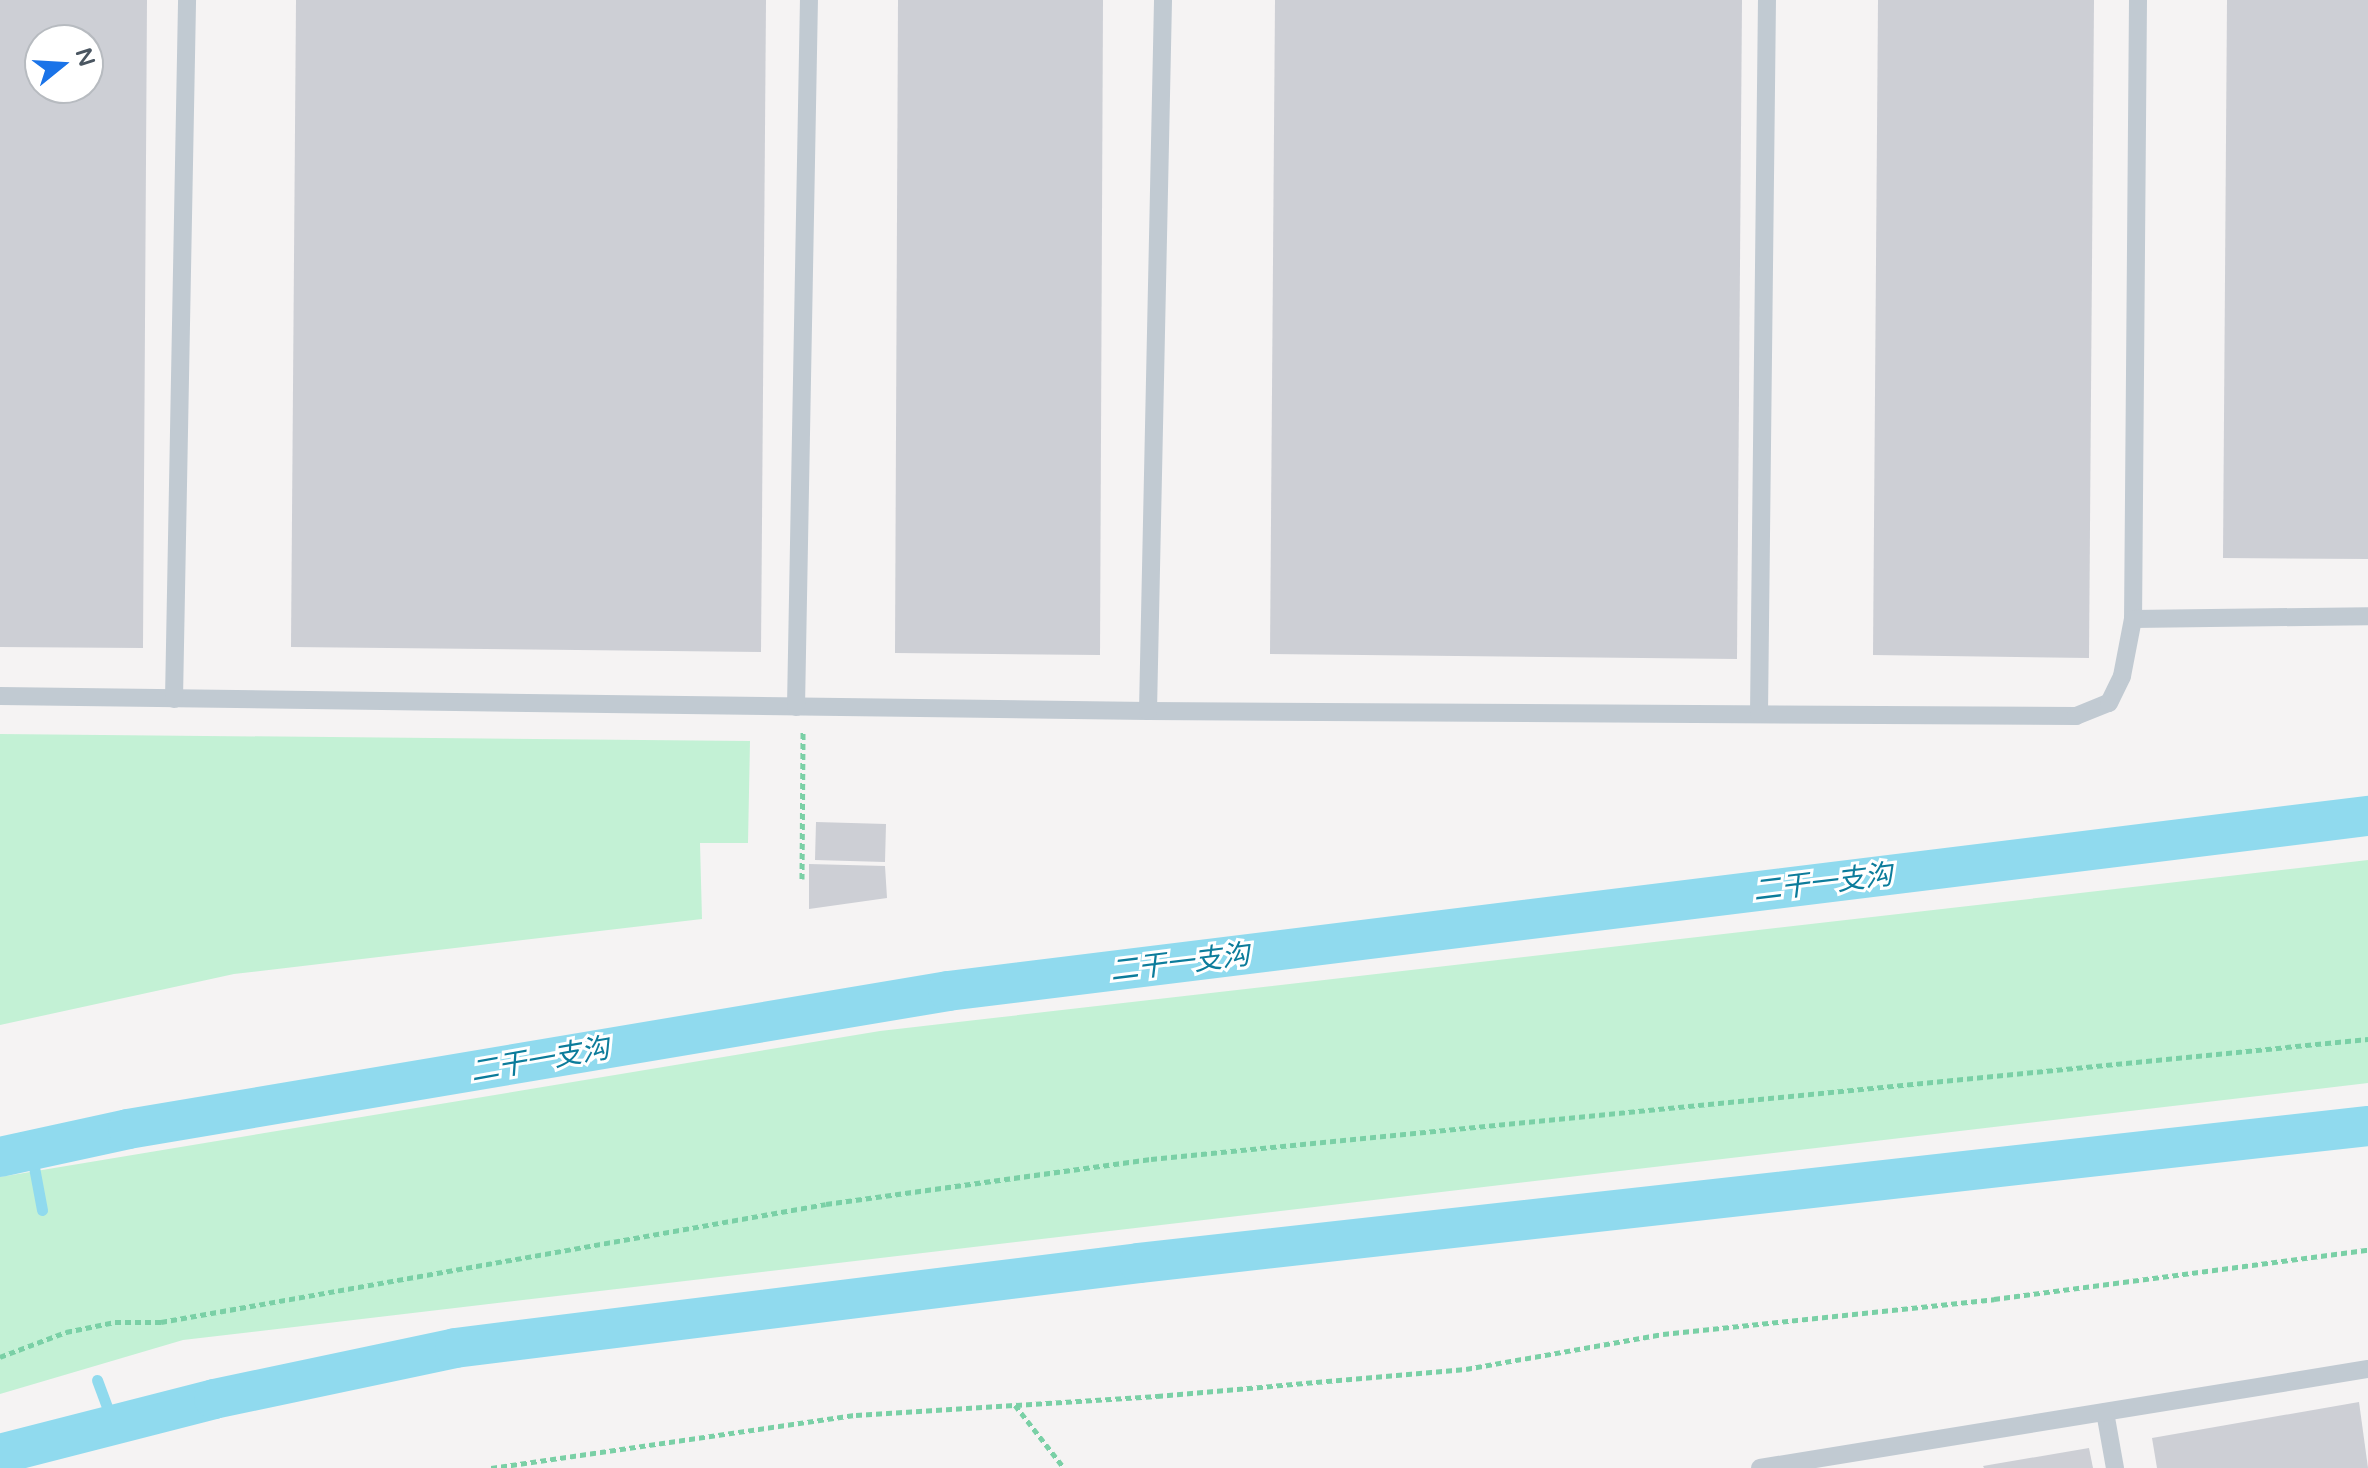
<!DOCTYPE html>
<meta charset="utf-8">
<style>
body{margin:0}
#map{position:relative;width:2368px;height:1468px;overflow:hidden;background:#f5f3f3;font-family:"Varela Round","Noto Sans SC",sans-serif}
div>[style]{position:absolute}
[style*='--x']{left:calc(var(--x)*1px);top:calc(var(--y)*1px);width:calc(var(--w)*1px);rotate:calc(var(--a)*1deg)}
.green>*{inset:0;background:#c3f1d5}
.stream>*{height:11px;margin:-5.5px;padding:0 5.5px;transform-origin:5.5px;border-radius:5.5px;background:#90daee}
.canal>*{height:40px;margin:-20px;padding:0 20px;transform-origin:20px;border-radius:20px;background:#90daee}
.building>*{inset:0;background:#cdcfd5}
.path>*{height:5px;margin-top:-2.5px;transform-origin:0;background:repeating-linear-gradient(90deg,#7ad0a6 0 6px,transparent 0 10px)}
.lane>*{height:18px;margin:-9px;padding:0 9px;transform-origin:9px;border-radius:9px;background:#c1cad2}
span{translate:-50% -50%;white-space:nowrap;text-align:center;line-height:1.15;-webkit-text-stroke:6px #fff;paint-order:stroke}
.water-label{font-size:28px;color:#0c7c9b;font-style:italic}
.north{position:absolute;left:24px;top:24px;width:80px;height:80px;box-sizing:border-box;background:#fff;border:2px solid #b7bbc0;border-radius:50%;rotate:72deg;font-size:22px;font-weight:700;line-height:32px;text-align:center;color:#4a5661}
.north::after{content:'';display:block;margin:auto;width:28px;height:36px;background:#1a73e8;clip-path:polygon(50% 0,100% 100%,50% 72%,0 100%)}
</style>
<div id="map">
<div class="green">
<div style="clip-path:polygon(0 734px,750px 741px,748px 843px,700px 843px,702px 919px,234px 974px,0 1025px)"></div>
<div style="clip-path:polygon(2368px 860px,2368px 1083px,183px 1340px,0 1394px,0 1177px,880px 1031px)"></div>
</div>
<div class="stream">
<div style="--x:31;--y:1151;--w:60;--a:79.4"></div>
<div style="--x:97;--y:1380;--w:46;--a:69.6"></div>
</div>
<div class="canal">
<div style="--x:0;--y:1157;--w:131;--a:-12.3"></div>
<div style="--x:128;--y:1129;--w:832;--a:-9.55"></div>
<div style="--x:948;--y:991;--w:1431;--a:-7.03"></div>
<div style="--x:0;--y:1454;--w:221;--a:-14.4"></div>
<div style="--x:214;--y:1399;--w:246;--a:-11.9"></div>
<div style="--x:455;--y:1348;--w:689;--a:-7.08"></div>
<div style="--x:1139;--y:1263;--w:1237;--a:-6.36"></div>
</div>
<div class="building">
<div style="clip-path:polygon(evenodd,0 0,147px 0,143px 648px,0 647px,0 0,40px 40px,88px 40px,88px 88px,40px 88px,40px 40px)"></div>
<div style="clip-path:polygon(296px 0,766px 0,761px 652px,291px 647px)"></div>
<div style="clip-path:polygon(898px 0,1103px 0,1100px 655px,895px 653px)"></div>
<div style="clip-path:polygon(1275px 0,1742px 0,1737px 659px,1270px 654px)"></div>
<div style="clip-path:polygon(1878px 0,2094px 0,2089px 658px,1873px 655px)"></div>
<div style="clip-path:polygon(2227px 0,2368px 0,2368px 559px,2223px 558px)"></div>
<div style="clip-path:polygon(816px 822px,886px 824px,885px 862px,815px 860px)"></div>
<div style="clip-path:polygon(809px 864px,885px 866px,887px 898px,809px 909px)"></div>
<div style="clip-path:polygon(2359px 1402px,2368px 1468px,2157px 1468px,2152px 1438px)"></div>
<div style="clip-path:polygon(2089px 1448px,2093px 1468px,1984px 1468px,1983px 1466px)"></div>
</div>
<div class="path">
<div style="--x:802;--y:879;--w:147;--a:-89.6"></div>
<div style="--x:0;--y:1357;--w:71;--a:-20.7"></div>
<div style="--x:66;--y:1332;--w:50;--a:-11.5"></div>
<div style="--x:115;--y:1322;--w:46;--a:0"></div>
<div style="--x:161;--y:1322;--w:675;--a:-10.06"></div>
<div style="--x:826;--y:1204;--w:328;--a:-7.9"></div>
<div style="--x:1151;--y:1159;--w:1223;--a:-5.63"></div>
<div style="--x:1015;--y:1405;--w:80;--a:52.1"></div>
<div style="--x:491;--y:1468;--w:369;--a:-8.3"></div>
<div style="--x:856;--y:1415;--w:302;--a:-3.6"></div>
<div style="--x:1157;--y:1396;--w:310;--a:-5"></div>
<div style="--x:1466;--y:1369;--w:200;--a:-10.1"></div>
<div style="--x:1663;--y:1334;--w:333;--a:-6"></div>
<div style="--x:1994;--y:1299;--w:377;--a:-7.5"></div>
</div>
<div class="lane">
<div style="--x:2138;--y:0;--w:619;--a:90.46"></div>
<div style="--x:2133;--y:619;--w:235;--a:-0.7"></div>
<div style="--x:0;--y:696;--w:1148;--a:0.75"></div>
<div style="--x:1148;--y:711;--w:928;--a:0.31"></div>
<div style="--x:2076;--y:716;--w:35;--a:-22"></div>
<div style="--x:2109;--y:703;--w:30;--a:-64"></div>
<div style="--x:2122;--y:676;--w:58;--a:-79.1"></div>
<div style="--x:174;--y:699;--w:699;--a:-88.93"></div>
<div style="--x:796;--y:707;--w:707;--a:-88.95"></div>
<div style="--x:1148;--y:711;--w:711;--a:-88.79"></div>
<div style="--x:1759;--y:714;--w:714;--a:-89.36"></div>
<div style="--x:2105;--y:1412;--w:57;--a:79.9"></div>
<div style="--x:1760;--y:1468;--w:616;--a:-9.25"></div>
</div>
<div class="water-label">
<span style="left:1823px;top:883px;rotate:-7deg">二干一支沟</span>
<span style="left:1180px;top:963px;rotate:-7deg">二干一支沟</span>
<span style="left:540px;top:1060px;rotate:-10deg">二干一支沟</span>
</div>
<div class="north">N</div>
</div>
